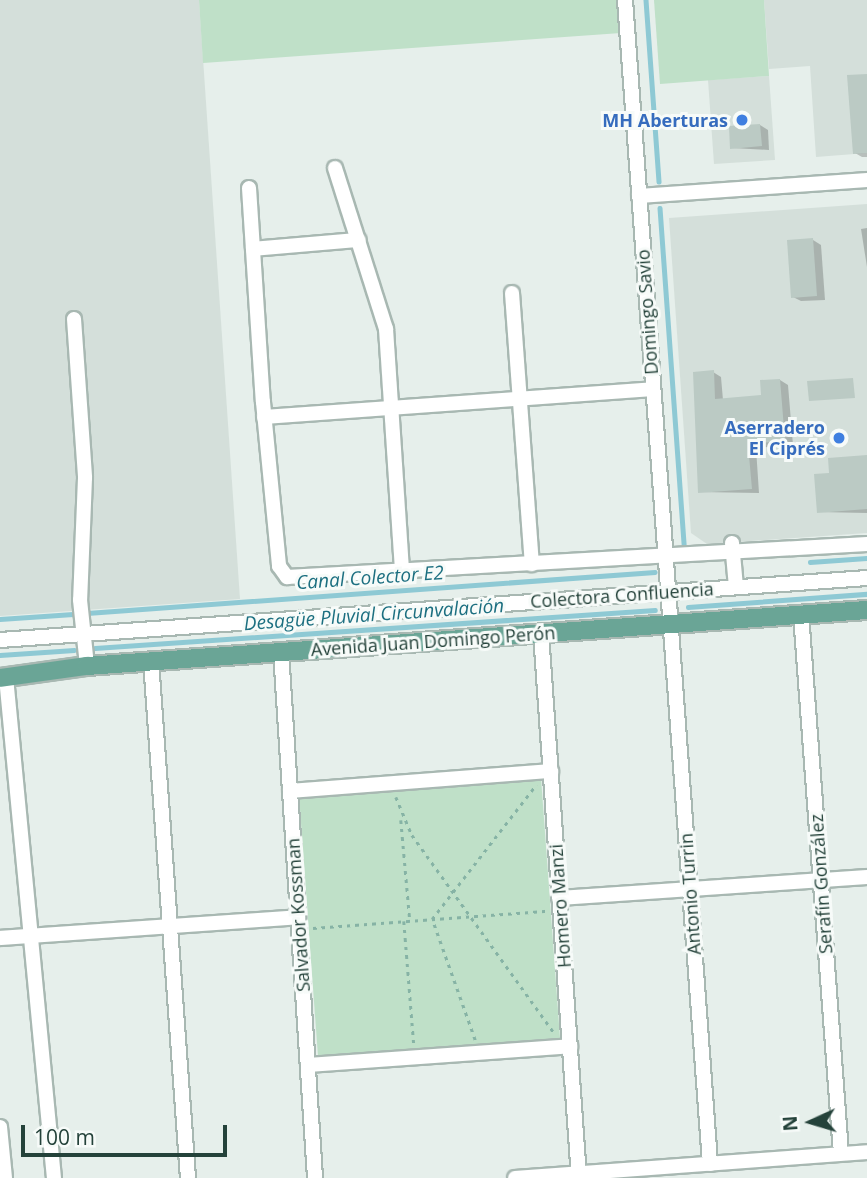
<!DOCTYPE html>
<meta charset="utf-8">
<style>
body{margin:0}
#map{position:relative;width:867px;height:1178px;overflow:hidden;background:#e6efeb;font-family:"Open Sans",sans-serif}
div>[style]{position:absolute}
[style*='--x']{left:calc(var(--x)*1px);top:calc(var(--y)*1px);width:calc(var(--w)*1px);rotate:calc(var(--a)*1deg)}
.built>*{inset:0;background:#d4dfda}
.green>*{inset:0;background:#bfe0c8}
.shadow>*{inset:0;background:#0003}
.stream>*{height:4.5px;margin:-2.25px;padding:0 2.25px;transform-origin:2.25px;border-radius:2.25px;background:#8ec9d4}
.building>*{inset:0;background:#bbcac4}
.path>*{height:2.5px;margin-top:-1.25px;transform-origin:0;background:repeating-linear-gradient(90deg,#86b3a5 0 3.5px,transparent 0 8.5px)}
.roads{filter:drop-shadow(2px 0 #a8b8b2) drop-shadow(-2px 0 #a8b8b2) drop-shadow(0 2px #a8b8b2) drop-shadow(0 -2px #a8b8b2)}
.minor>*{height:14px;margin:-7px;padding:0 7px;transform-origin:7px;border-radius:7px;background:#fff}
.major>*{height:18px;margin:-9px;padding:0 9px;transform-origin:9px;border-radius:9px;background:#6aa596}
.dots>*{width:19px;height:19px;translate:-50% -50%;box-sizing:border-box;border:4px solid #f7fbf9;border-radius:50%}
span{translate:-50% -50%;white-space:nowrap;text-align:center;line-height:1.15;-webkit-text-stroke:6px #f7fbf9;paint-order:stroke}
.shop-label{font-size:18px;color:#366cbe;font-weight:700}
.right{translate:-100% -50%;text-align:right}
.street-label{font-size:18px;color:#24423a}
.water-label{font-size:19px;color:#1c6f80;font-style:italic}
.north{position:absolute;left:776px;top:1087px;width:70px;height:70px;-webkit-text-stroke:5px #f7fbf9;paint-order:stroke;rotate:266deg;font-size:19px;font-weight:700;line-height:28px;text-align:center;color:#24423a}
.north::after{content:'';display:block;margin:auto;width:24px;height:32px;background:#24423a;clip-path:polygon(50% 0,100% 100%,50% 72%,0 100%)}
.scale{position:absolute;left:21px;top:1125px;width:206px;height:32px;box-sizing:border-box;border:4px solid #24423a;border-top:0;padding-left:9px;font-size:21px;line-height:24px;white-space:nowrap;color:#24423a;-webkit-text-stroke:5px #f7fbf9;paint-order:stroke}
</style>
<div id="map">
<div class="built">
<div style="clip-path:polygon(0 0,199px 0,240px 599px,0 616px)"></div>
<div style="clip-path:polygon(764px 0,867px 0,867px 153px,816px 157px,810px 66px,769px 69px)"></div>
<div style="clip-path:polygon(769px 76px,775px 160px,714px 164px,708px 80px)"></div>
<div style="clip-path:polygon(867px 204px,867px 533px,707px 544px,691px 533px,669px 218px)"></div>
</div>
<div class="green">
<div style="clip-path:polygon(199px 0,619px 0,621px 33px,203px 63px)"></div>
<div style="clip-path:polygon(654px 0,764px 0,769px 76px,660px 84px)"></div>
<div style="clip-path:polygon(541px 778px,560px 1038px,318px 1056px,299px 796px)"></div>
</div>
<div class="shadow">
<div style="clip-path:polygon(867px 75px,867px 157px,862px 157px,855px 153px)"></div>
<div style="clip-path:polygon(760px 125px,768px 130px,769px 150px,732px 148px)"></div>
<div style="clip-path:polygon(867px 228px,867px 267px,861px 229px)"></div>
<div style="clip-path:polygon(813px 240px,821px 245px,825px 300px,801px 301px,793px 297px)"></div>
<div style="clip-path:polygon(713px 372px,721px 377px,723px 400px,763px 397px,780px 380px,788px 385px,793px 445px,756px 448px,759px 493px,699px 492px)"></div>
<div style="clip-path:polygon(867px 457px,867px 513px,818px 512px,831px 475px)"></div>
</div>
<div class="stream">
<div style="--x:646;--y:0;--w:182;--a:85.9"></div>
<div style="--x:660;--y:208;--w:337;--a:85.9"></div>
<div style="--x:810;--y:562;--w:57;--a:-4"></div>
<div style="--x:688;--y:607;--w:179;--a:-4.2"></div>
<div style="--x:87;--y:613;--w:569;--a:-4.13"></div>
<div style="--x:0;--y:619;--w:73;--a:-3.9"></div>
<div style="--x:95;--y:648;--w:561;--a:-3.88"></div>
<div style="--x:0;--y:655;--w:74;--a:-3.9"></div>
</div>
<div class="building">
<div style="clip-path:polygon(867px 74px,867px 153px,853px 154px,847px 75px)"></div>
<div style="clip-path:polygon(760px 124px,762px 146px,730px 149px,729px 126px)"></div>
<div style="clip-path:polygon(813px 238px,817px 296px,791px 298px,787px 240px)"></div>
<div style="clip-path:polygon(714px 370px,715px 399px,761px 395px,760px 380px,780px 379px,785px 441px,748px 444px,752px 489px,698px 493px,693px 372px)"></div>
<div style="clip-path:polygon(853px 378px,855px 398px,809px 401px,807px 381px)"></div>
<div style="clip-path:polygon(867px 455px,867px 509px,817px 513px,814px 474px,829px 473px,828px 458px)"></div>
</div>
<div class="path">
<div style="--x:396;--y:797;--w:41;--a:67.2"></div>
<div style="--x:412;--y:835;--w:245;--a:54.3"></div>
<div style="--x:401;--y:820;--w:101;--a:84.9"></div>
<div style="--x:404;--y:921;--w:123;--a:85.4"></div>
<div style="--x:313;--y:928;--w:235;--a:-4.2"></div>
<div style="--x:475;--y:1040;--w:128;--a:-109.6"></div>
<div style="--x:432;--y:919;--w:170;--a:-52.2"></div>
</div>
<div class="roads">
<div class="minor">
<div style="--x:625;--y:0;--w:1167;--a:85.82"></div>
<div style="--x:335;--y:168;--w:169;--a:72.4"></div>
<div style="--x:386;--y:329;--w:245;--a:86.2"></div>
<div style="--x:249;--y:188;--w:214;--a:86.3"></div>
<div style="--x:263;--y:402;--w:165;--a:84.4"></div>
<div style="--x:279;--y:566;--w:14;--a:54"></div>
<div style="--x:287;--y:577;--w:581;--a:-3.26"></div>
<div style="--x:639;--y:196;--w:229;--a:-4"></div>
<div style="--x:253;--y:249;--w:106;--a:-4.9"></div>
<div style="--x:512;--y:293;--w:272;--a:85.8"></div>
<div style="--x:74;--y:319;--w:159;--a:86"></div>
<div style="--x:85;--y:478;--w:122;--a:92.3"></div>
<div style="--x:80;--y:600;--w:66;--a:83.9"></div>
<div style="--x:264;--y:417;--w:390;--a:-4.1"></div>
<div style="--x:732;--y:543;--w:44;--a:84.8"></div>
<div style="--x:801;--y:614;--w:541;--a:85.76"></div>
<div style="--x:541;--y:633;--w:546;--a:86.01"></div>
<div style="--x:0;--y:640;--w:869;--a:-4.09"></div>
<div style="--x:281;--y:652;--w:527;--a:86.3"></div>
<div style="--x:151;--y:661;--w:518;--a:85.91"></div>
<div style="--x:0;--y:677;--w:6;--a:0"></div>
<div style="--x:6;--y:677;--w:503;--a:84.53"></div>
<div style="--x:290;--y:791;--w:262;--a:-4.4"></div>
<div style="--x:559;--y:898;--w:309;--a:-3.9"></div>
<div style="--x:0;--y:938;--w:299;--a:-4"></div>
<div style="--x:308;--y:1065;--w:263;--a:-4.1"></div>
<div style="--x:0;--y:1127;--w:51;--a:84.4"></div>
<div style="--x:515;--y:1178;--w:353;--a:-4.2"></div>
</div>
<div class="major">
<div style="--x:0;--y:678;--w:88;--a:-7.9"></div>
<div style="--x:87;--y:666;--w:782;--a:-4.11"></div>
</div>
</div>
<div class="dots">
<div style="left:742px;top:120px;background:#3f7fe0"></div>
<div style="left:839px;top:438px;background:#3f7fe0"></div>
</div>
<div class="shop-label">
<span class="right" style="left:728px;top:120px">MH Aberturas</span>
<span class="right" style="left:825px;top:438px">Aserradero<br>El Ciprés</span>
</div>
<div class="street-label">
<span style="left:647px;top:312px;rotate:-94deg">Domingo Savio</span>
<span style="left:622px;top:595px;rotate:-4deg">Colectora Confluencia</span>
<span style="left:433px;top:641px;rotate:-4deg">Avenida Juan Domingo Perón</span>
<span style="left:821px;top:884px;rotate:-94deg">Serafín González</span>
<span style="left:690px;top:894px;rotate:-94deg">Antonio Turrin</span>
<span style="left:560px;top:906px;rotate:-94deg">Homero Manzi</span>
<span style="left:298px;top:915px;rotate:-94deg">Salvador Kossman</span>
</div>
<div class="water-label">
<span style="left:370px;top:578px;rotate:-4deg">Canal Colector E2</span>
<span style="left:374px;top:615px;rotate:-4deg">Desagüe Pluvial Circunvalación</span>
</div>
<div class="north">N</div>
<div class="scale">100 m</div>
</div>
